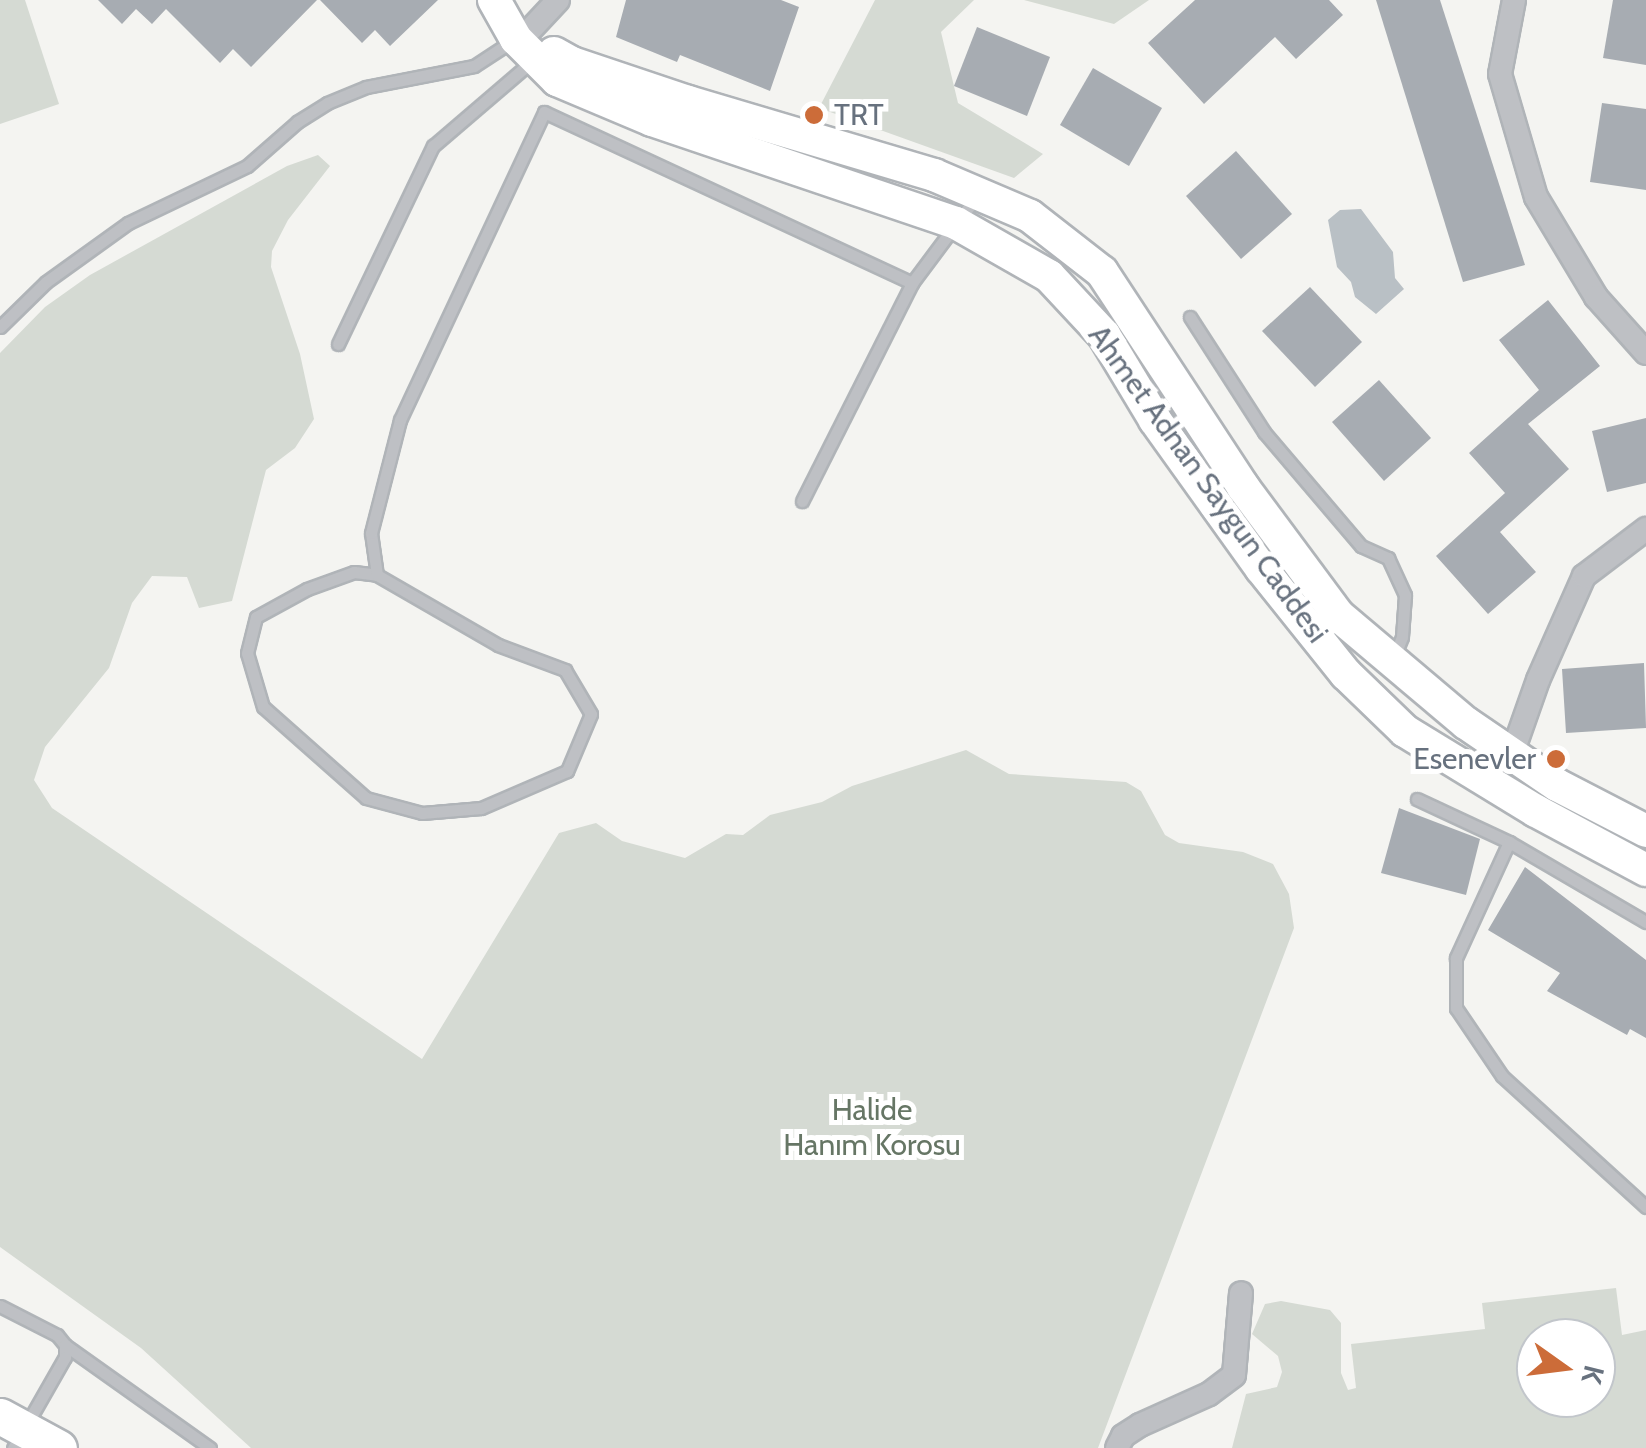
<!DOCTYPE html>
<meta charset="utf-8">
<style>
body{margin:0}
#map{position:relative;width:1646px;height:1448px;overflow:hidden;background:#f4f4f1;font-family:Cabin,sans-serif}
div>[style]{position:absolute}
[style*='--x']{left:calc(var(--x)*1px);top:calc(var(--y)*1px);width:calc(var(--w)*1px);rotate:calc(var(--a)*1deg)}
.green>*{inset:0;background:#d5dad3}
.water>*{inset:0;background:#b9c0c5}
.building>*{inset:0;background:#a7acb2}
.roads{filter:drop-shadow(2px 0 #b0b4b8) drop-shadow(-2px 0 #b0b4b8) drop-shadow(0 2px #b0b4b8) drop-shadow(0 -2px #b0b4b8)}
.lane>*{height:11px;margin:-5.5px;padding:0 5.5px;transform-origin:5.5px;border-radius:5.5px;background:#bec0c4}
.street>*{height:22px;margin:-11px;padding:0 11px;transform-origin:11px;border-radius:11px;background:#bec0c4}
.secondary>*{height:32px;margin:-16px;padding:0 16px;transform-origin:16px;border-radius:16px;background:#fff}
.primary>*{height:35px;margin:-17.5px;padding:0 17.5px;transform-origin:17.5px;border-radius:17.5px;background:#fff}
.dots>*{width:28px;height:28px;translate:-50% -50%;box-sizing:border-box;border:5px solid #fff;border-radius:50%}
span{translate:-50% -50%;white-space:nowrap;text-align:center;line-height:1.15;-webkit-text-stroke:10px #fff;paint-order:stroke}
.poi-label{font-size:30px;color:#67717e}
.left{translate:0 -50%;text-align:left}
.right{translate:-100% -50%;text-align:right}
.street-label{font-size:30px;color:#67717e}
.park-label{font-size:30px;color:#667665}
.north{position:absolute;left:1516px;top:1318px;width:100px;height:100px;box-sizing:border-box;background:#fff;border:2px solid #c2c6cb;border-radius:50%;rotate:104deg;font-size:28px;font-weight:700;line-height:40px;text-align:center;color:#67717e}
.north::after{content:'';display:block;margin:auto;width:35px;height:45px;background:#cc6c39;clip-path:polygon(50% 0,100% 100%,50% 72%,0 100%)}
</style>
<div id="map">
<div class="green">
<div style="clip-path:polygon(0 0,25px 0,59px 104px,0 124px)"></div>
<div style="clip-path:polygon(875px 0,974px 0,941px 32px,958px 103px,1043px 154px,1014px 178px,819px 108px)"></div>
<div style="clip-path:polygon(1024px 0,1149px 0,1114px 24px)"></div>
<div style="clip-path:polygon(318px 155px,330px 166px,288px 220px,272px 251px,271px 267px,300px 354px,314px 419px,295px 448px,266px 470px,232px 601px,199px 608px,187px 577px,152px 576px,132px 603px,109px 668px,45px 747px,34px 780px,52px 808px,422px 1059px,559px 833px,596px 823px,622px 841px,685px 858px,726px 834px,743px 835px,770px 815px,822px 802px,852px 786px,966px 750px,1009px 774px,1126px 782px,1141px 791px,1165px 835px,1179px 843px,1243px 852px,1273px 864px,1289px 894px,1294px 928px,1098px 1448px,251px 1448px,141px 1348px,0 1247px,0 353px,45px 307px,90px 275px,287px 166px)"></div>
<div style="clip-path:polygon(evenodd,1616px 1288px,1622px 1335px,1646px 1330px,1646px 1448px,1232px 1448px,1246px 1394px,1277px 1387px,1282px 1372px,1278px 1356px,1252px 1334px,1265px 1304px,1281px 1301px,1330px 1310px,1341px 1323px,1341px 1373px,1348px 1390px,1356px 1388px,1351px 1344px,1485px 1329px,1482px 1303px,1616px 1288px,1536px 1338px,1596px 1338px,1596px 1398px,1536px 1398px,1536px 1338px)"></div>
</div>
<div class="water">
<div style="clip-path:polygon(1361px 209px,1393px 252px,1395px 278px,1404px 289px,1376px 314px,1355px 297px,1351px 282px,1337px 267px,1328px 220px,1340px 210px)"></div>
</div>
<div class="building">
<div style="clip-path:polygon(98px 0,317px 0,251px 67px,233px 49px,220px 63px,166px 9px,152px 24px,136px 9px,122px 24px)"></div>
<div style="clip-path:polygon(320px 0,438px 0,390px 46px,375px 30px,362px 43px)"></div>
<div style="clip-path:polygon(626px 0,781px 0,799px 7px,770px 91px,680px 55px,677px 62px,616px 37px)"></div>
<div style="clip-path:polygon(1195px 0,1329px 0,1343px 15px,1296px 59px,1275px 37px,1204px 104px,1148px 43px)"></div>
<div style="clip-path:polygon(1376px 0,1440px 0,1525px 265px,1463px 282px)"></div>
<div style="clip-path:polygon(1613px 0,1646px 0,1646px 65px,1603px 58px)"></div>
<div style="clip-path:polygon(977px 27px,1050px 57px,1027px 116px,954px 86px)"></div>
<div style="clip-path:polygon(1093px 68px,1162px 108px,1129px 166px,1060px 125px)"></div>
<div style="clip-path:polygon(1602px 103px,1646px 109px,1646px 190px,1590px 182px)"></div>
<div style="clip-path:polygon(1236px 151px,1292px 214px,1241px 259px,1186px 196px)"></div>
<div style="clip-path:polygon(1310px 287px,1362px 342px,1315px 387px,1262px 331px)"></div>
<div style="clip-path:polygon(1548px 300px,1600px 366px,1528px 424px,1569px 469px,1500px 532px,1536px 572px,1488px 614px,1436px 556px,1505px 493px,1469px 453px,1539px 390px,1499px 340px)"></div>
<div style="clip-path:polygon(1379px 380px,1431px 438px,1384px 481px,1332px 422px)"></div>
<div style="clip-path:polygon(1646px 418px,1646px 483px,1607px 492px,1592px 431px)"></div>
<div style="clip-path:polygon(1644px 663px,1646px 728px,1566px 733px,1562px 669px)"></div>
<div style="clip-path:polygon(1399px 808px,1480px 839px,1466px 895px,1381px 873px)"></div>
<div style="clip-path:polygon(1525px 867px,1646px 960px,1646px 1038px,1630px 1029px,1627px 1035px,1547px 991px,1560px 973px,1488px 930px)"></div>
</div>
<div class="roads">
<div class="lane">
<div style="--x:1190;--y:317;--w:137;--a:57.2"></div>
<div style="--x:1264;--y:432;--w:150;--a:49.6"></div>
<div style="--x:1361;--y:546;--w:30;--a:24"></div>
<div style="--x:1388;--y:558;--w:41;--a:65.3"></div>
<div style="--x:1405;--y:595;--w:42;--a:94.1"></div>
<div style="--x:1402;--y:637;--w:22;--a:112"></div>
<div style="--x:0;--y:327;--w:64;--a:-44.4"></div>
<div style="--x:46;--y:282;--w:101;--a:-35.7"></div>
<div style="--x:128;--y:223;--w:132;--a:-25.6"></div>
<div style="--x:247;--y:166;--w:67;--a:-41.3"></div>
<div style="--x:297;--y:122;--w:36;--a:-32"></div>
<div style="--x:327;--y:103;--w:42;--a:-22.3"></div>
<div style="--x:366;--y:87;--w:110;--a:-11"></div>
<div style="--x:474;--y:66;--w:45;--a:-33.3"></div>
<div style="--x:338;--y:344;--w:220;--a:-64.4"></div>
<div style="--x:433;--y:146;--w:130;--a:-40.6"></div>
<div style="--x:802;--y:501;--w:244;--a:-63.2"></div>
<div style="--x:354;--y:572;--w:23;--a:7"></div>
<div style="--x:377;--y:575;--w:140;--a:30"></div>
<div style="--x:498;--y:645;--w:72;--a:20.5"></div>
<div style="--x:565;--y:670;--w:51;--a:59.4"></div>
<div style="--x:591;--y:714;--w:62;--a:112.8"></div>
<div style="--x:567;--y:771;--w:94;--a:156.7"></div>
<div style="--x:481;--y:808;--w:59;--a:175.2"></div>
<div style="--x:422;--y:813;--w:58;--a:-165"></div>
<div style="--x:366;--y:798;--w:137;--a:-138.5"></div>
<div style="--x:263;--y:707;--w:56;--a:-106.5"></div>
<div style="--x:247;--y:653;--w:37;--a:-76"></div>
<div style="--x:256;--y:617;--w:58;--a:-28.8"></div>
<div style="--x:307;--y:589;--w:50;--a:-19.9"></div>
<div style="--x:377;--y:575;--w:42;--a:-98.1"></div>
<div style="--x:371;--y:533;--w:117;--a:-75.6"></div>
<div style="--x:400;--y:420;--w:340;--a:-64.9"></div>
<div style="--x:544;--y:112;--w:406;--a:24.9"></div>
<div style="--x:912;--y:283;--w:107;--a:-53.3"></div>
<div style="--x:1417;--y:799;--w:102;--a:25.1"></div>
<div style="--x:1509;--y:842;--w:159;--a:30.3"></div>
<div style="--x:1509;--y:842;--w:128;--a:114.6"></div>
<div style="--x:1456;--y:958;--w:50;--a:90"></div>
<div style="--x:1456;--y:1008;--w:82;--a:55.9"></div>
<div style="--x:1502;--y:1076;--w:195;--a:42.3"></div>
<div style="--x:0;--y:1306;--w:64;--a:27"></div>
<div style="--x:57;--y:1335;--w:13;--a:51"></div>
<div style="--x:65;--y:1345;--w:12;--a:90"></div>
<div style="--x:65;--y:1357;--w:105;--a:119.7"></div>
<div style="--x:65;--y:1345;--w:178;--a:35.4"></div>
</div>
<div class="street">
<div style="--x:1514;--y:0;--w:75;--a:100.7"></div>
<div style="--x:1500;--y:74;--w:128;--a:73.7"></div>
<div style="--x:1536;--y:197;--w:117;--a:59"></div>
<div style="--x:1596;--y:297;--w:75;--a:48.2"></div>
<div style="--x:532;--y:28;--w:38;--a:-47"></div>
<div style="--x:1512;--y:754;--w:78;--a:-70.6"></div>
<div style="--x:1538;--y:680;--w:114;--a:-66.1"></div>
<div style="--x:1584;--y:576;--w:78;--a:-37.2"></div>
<div style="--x:1117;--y:1448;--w:13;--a:-63"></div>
<div style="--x:1123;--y:1436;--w:20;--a:-33"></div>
<div style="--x:1140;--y:1425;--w:76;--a:-24.2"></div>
<div style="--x:1209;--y:1394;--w:31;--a:-37"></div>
<div style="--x:1234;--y:1375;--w:82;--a:-85.1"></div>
</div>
<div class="secondary">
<div style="--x:494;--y:0;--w:45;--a:60.6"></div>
<div style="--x:516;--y:39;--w:58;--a:45"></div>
<div style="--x:557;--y:80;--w:103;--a:22.8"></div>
<div style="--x:652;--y:120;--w:321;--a:18.7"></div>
<div style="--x:956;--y:223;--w:107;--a:29.7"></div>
<div style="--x:1049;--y:276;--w:81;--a:47"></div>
<div style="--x:1104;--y:335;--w:99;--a:59"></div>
<div style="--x:1155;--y:420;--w:182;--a:54.4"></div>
<div style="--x:1261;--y:568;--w:136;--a:51.3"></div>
<div style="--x:1346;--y:674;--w:82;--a:44"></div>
<div style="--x:1405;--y:731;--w:153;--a:31.4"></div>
<div style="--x:1536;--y:811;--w:125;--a:28.2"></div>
<div style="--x:554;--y:53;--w:21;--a:29"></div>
<div style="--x:572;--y:63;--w:122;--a:18.6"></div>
<div style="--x:688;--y:102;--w:257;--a:16.5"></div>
<div style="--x:934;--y:175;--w:104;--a:23.1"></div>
<div style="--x:1030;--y:216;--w:91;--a:37.9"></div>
<div style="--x:1102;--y:272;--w:257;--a:56.7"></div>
<div style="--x:1243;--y:487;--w:159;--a:53.4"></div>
<div style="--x:1338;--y:615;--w:167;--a:40.2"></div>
<div style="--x:1466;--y:723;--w:110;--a:34.3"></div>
<div style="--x:1557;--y:785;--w:100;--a:27.3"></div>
</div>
<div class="primary">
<div style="--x:0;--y:1416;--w:67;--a:28.5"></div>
</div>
</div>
<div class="dots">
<div style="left:814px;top:115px;background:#cc6c39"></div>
<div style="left:1556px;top:759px;background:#cc6c39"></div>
</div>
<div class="poi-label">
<span class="left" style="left:834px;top:115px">TRT</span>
<span class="right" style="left:1536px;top:759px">Esenevler</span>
</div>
<div class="street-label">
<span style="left:1208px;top:484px;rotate:54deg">Ahmet Adnan Saygun Caddesi</span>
</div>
<div class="park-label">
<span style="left:872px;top:1127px">Halide<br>Hanım Korosu</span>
</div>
<div class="north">K</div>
</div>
